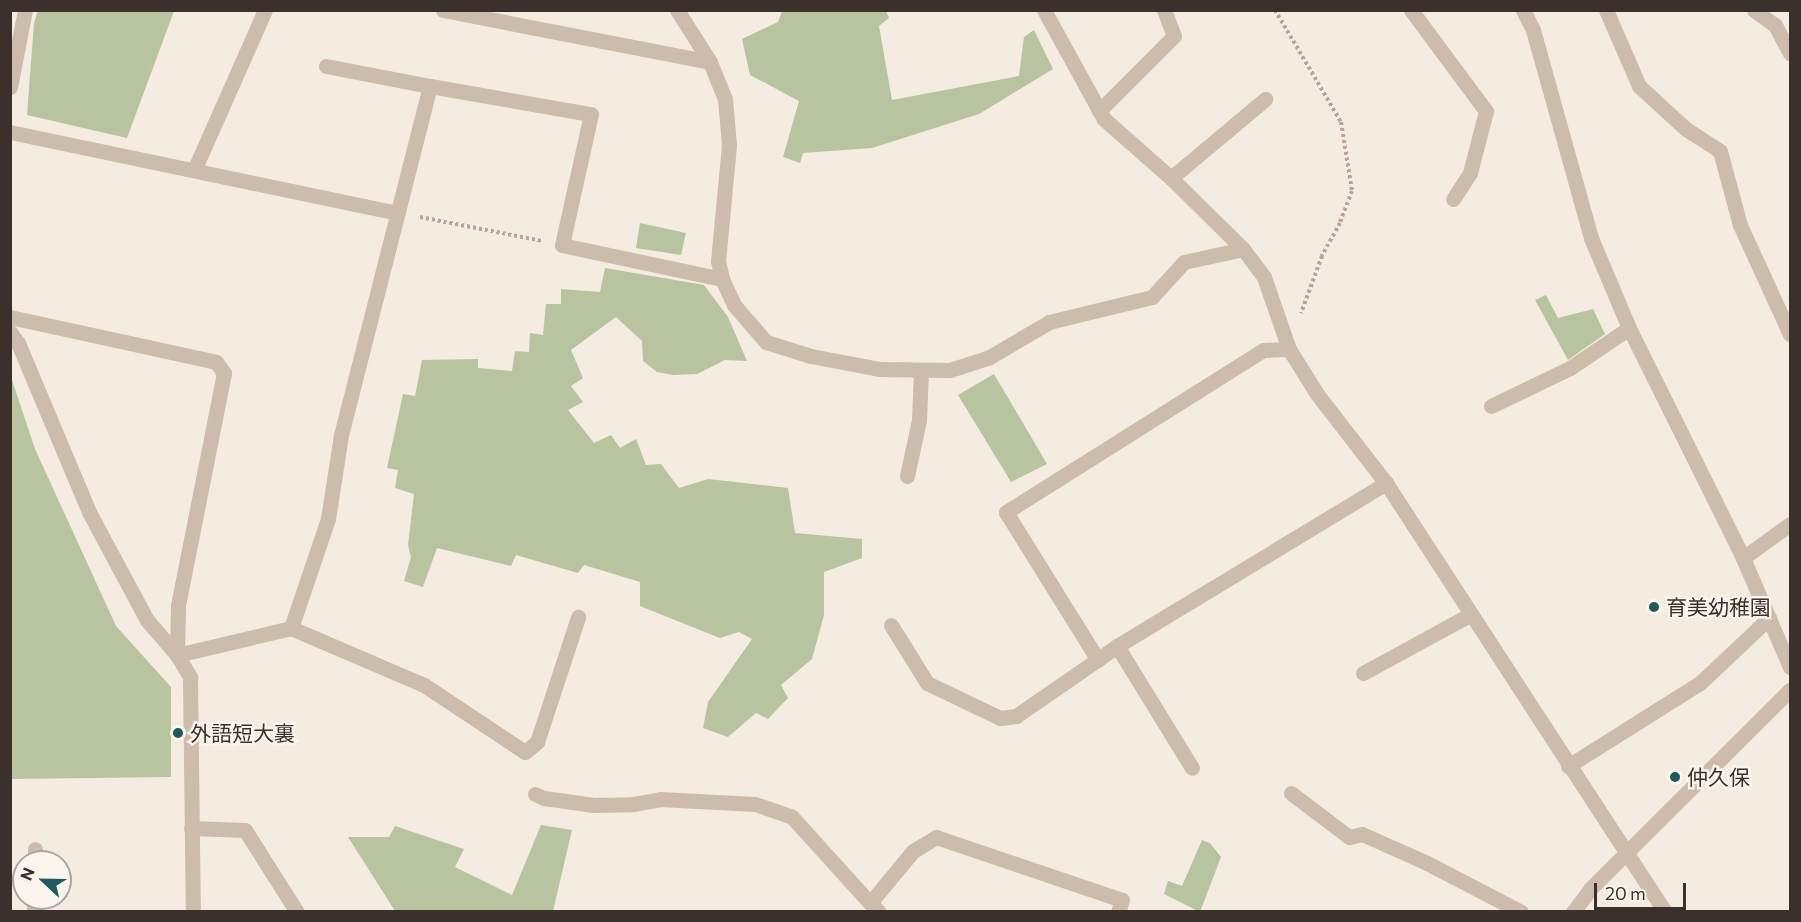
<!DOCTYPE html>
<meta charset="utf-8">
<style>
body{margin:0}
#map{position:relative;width:1801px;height:922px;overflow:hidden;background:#f4ebe1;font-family:Commissioner,"Noto Sans JP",sans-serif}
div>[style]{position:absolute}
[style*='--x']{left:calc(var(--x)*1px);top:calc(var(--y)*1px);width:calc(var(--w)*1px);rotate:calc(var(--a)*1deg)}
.green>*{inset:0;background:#b8c4a0}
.path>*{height:4px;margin-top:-2px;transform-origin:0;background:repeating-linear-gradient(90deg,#b9a596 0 3px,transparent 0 6px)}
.minor>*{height:15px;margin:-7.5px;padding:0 7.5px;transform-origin:7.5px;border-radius:7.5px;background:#cdbbac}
.dots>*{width:16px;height:16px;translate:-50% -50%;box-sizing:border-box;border:3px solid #fbf5ee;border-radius:50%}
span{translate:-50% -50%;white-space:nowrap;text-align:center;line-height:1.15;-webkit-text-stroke:5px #fbf5ee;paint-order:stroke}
.poi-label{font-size:21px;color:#3b302b}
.left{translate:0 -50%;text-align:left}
.frame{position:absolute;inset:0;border:12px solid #3b302b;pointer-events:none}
.north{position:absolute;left:12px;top:850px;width:60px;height:60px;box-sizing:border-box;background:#fbf5ee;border:2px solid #aea6a0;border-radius:50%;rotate:292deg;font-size:16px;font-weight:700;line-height:24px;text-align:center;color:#3b302b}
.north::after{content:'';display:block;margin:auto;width:21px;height:27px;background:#1f5a5e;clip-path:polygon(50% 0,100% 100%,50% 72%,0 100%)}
.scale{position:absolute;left:1594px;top:883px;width:92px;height:27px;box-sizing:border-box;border:3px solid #3b302b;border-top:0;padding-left:8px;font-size:18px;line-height:21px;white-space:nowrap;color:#3b302b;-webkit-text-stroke:4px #fbf5ee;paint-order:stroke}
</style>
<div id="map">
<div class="green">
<div style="clip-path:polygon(38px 10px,174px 11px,127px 138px,27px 115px,34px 23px)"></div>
<div style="clip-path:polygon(782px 11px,886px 11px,889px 18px,879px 26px,892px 100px,1019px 76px,1024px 37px,1034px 30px,1053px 69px,979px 114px,872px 148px,803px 153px,800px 163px,783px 157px,799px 101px,750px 75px,742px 39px,778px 22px)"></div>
<div style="clip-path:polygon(640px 223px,686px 233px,681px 255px,636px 248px)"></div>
<div style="clip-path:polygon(605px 268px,704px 285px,728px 317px,747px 361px,725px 360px,697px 374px,673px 375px,657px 372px,643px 361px,642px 341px,616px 317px,571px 350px,583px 378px,571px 386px,583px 402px,568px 410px,594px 443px,611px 435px,620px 448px,636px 439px,646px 465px,661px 464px,679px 488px,708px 479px,788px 488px,795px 533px,862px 539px,862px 558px,824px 572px,824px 615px,812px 659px,781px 685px,788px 698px,768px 719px,756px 713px,728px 737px,703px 728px,708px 702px,752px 639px,739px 632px,720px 638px,640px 606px,640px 582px,584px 565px,578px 573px,516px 555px,511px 566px,437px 548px,423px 587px,404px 581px,411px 557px,408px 545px,414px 494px,395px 488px,398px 470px,387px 468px,403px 394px,415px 396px,422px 360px,478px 359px,478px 368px,512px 371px,515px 351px,529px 352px,530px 333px,543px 335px,546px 304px,561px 304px,561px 289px,600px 292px)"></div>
<div style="clip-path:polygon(1546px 295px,1558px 318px,1593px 309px,1605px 334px,1568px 360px,1535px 300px)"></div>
<div style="clip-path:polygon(10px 374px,35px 449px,116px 626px,171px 687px,171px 777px,11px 779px)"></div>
<div style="clip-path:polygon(994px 374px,1047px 464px,1011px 482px,958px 395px)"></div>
<div style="clip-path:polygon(541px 825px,572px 830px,553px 911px,395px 911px,348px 837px,389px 837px,395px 826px,464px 849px,455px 867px,512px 895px)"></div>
<div style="clip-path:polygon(1202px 840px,1210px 843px,1221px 857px,1200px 912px,1164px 894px,1168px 881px,1182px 886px)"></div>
</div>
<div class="path">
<div style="--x:1275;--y:10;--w:130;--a:59.5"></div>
<div style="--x:1341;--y:122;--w:70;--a:80.9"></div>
<div style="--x:1352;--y:191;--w:34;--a:111"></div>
<div style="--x:1340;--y:223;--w:38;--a:119"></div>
<div style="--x:1322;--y:256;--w:61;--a:110.2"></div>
<div style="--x:420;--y:217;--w:124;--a:11.1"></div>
</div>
<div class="minor">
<div style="--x:443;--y:10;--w:272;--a:11"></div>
<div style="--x:677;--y:10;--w:62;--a:57.6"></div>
<div style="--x:710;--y:62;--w:40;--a:68"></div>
<div style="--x:725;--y:99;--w:46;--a:85"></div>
<div style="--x:729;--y:145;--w:117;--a:95.4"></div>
<div style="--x:718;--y:261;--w:18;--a:77"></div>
<div style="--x:722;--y:279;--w:29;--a:65"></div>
<div style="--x:734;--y:305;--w:49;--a:49.1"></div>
<div style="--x:766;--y:342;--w:47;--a:17.3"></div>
<div style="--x:811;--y:356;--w:69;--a:10.8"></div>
<div style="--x:879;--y:369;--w:71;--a:0.8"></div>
<div style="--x:950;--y:370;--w:40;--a:-18"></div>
<div style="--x:988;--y:358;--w:71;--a:-30.5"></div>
<div style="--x:1049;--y:322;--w:106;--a:-13.6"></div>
<div style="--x:1152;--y:297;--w:47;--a:-47.6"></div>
<div style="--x:1184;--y:262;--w:60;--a:-12.4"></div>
<div style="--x:1044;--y:10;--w:124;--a:61.2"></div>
<div style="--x:1104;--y:119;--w:89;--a:41.4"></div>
<div style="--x:1171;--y:178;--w:101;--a:44.6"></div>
<div style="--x:1243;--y:249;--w:35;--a:53"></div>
<div style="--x:1264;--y:277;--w:76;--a:70.9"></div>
<div style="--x:1289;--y:349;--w:53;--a:58.1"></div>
<div style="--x:1317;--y:394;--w:113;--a:52.2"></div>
<div style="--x:1386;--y:483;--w:512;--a:56.96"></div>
<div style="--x:1411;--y:10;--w:126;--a:53.4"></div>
<div style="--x:1486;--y:111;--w:64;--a:104.5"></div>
<div style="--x:1470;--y:173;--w:31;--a:123"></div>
<div style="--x:1523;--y:10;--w:22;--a:63"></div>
<div style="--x:1533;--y:30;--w:216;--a:74.4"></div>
<div style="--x:1591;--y:238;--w:98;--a:67.1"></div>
<div style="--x:1629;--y:328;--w:257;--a:63.6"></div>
<div style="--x:1743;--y:558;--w:119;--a:66.7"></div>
<div style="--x:1606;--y:10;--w:83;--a:66.5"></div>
<div style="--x:1639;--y:86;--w:64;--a:42.5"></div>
<div style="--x:1686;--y:129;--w:40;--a:32.9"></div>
<div style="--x:1720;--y:151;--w:77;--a:74.9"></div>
<div style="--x:1740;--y:225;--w:120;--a:65.4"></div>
<div style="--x:1754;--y:10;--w:26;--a:36"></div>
<div style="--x:1775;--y:25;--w:32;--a:62"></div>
<div style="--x:326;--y:66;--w:106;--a:10.9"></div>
<div style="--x:10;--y:87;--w:78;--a:-79"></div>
<div style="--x:1099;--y:111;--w:106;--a:-45"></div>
<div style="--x:1174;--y:36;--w:28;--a:-111"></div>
<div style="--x:10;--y:132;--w:396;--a:11.8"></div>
<div style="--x:195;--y:168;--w:173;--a:-66.1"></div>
<div style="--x:1171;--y:178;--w:123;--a:-40"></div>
<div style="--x:10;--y:317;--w:211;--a:12.3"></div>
<div style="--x:216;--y:362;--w:14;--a:54"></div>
<div style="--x:224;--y:373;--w:237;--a:101.2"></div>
<div style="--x:178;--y:606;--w:49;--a:91.2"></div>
<div style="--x:177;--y:655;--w:117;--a:-13.3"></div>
<div style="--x:291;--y:628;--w:145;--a:23.2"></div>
<div style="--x:424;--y:685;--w:121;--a:33.6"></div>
<div style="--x:525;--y:752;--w:16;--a:-40"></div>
<div style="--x:537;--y:742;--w:132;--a:-71.8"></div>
<div style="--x:10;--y:332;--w:14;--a:54"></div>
<div style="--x:18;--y:343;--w:183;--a:67.2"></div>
<div style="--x:89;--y:512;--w:123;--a:61.8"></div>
<div style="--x:147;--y:620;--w:46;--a:49.4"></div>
<div style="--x:177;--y:655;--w:26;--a:59"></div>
<div style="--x:190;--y:677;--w:235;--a:89.3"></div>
<div style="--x:1491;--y:406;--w:88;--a:-25.7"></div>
<div style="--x:1570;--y:368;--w:71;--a:-34.1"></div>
<div style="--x:907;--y:476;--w:57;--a:-77.9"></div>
<div style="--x:919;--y:420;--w:50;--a:-87.7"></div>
<div style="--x:1743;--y:558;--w:58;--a:-35.9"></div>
<div style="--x:891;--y:625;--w:68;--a:58.2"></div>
<div style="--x:927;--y:683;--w:81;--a:25.6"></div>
<div style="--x:1000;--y:718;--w:16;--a:-7"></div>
<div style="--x:1016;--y:716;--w:123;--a:-34.7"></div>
<div style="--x:1117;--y:646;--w:315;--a:-31.2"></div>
<div style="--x:291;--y:628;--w:115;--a:-71.3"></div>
<div style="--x:328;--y:519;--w:85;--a:-81.2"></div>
<div style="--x:341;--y:435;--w:360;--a:-75.7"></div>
<div style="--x:430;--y:86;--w:163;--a:9.9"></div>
<div style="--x:591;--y:114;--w:134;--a:102.5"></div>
<div style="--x:562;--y:245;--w:164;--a:12"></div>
<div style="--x:1117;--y:646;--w:143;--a:58.4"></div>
<div style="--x:1098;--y:660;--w:174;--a:-121.9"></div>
<div style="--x:1006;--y:512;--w:304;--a:-32.2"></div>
<div style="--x:1263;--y:350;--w:26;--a:-2"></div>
<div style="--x:1363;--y:673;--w:123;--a:-28.6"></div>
<div style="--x:1568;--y:766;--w:156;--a:-32.2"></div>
<div style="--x:1700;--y:683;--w:95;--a:-43.3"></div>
<div style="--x:1291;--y:793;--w:73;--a:37.2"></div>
<div style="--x:1349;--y:837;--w:13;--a:-13"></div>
<div style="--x:1362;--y:834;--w:71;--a:24"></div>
<div style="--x:1427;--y:863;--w:106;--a:27.5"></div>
<div style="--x:535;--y:794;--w:10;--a:24"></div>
<div style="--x:544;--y:798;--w:50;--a:8"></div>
<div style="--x:594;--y:805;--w:39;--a:-1"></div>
<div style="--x:633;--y:804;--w:27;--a:-10"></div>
<div style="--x:660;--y:799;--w:95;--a:3"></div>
<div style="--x:755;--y:804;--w:39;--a:19"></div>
<div style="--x:792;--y:817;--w:116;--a:47.8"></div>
<div style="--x:191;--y:828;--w:54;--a:2.1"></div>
<div style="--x:245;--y:830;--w:97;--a:57.6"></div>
<div style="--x:35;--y:862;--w:13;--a:-90"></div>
<div style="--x:34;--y:912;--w:14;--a:-90"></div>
<div style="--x:879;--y:912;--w:13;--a:-135"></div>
<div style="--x:870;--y:903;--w:67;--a:-50.4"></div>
<div style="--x:913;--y:851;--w:27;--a:-31"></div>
<div style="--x:936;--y:837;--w:196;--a:18.7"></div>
<div style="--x:1122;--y:900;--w:13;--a:108"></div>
<div style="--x:1573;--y:912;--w:30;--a:-53"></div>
<div style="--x:1591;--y:888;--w:281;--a:-44.9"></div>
</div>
<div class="dots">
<div style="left:1654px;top:607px;background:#1f5a5e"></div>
<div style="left:178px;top:733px;background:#1f5a5e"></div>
<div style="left:1675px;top:777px;background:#1f5a5e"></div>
</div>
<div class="poi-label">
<span class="left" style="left:1666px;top:607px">育美幼稚園</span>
<span class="left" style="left:190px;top:733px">外語短大裏</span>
<span class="left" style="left:1687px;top:777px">仲久保</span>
</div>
<div class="frame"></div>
<div class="north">N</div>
<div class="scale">20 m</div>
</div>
